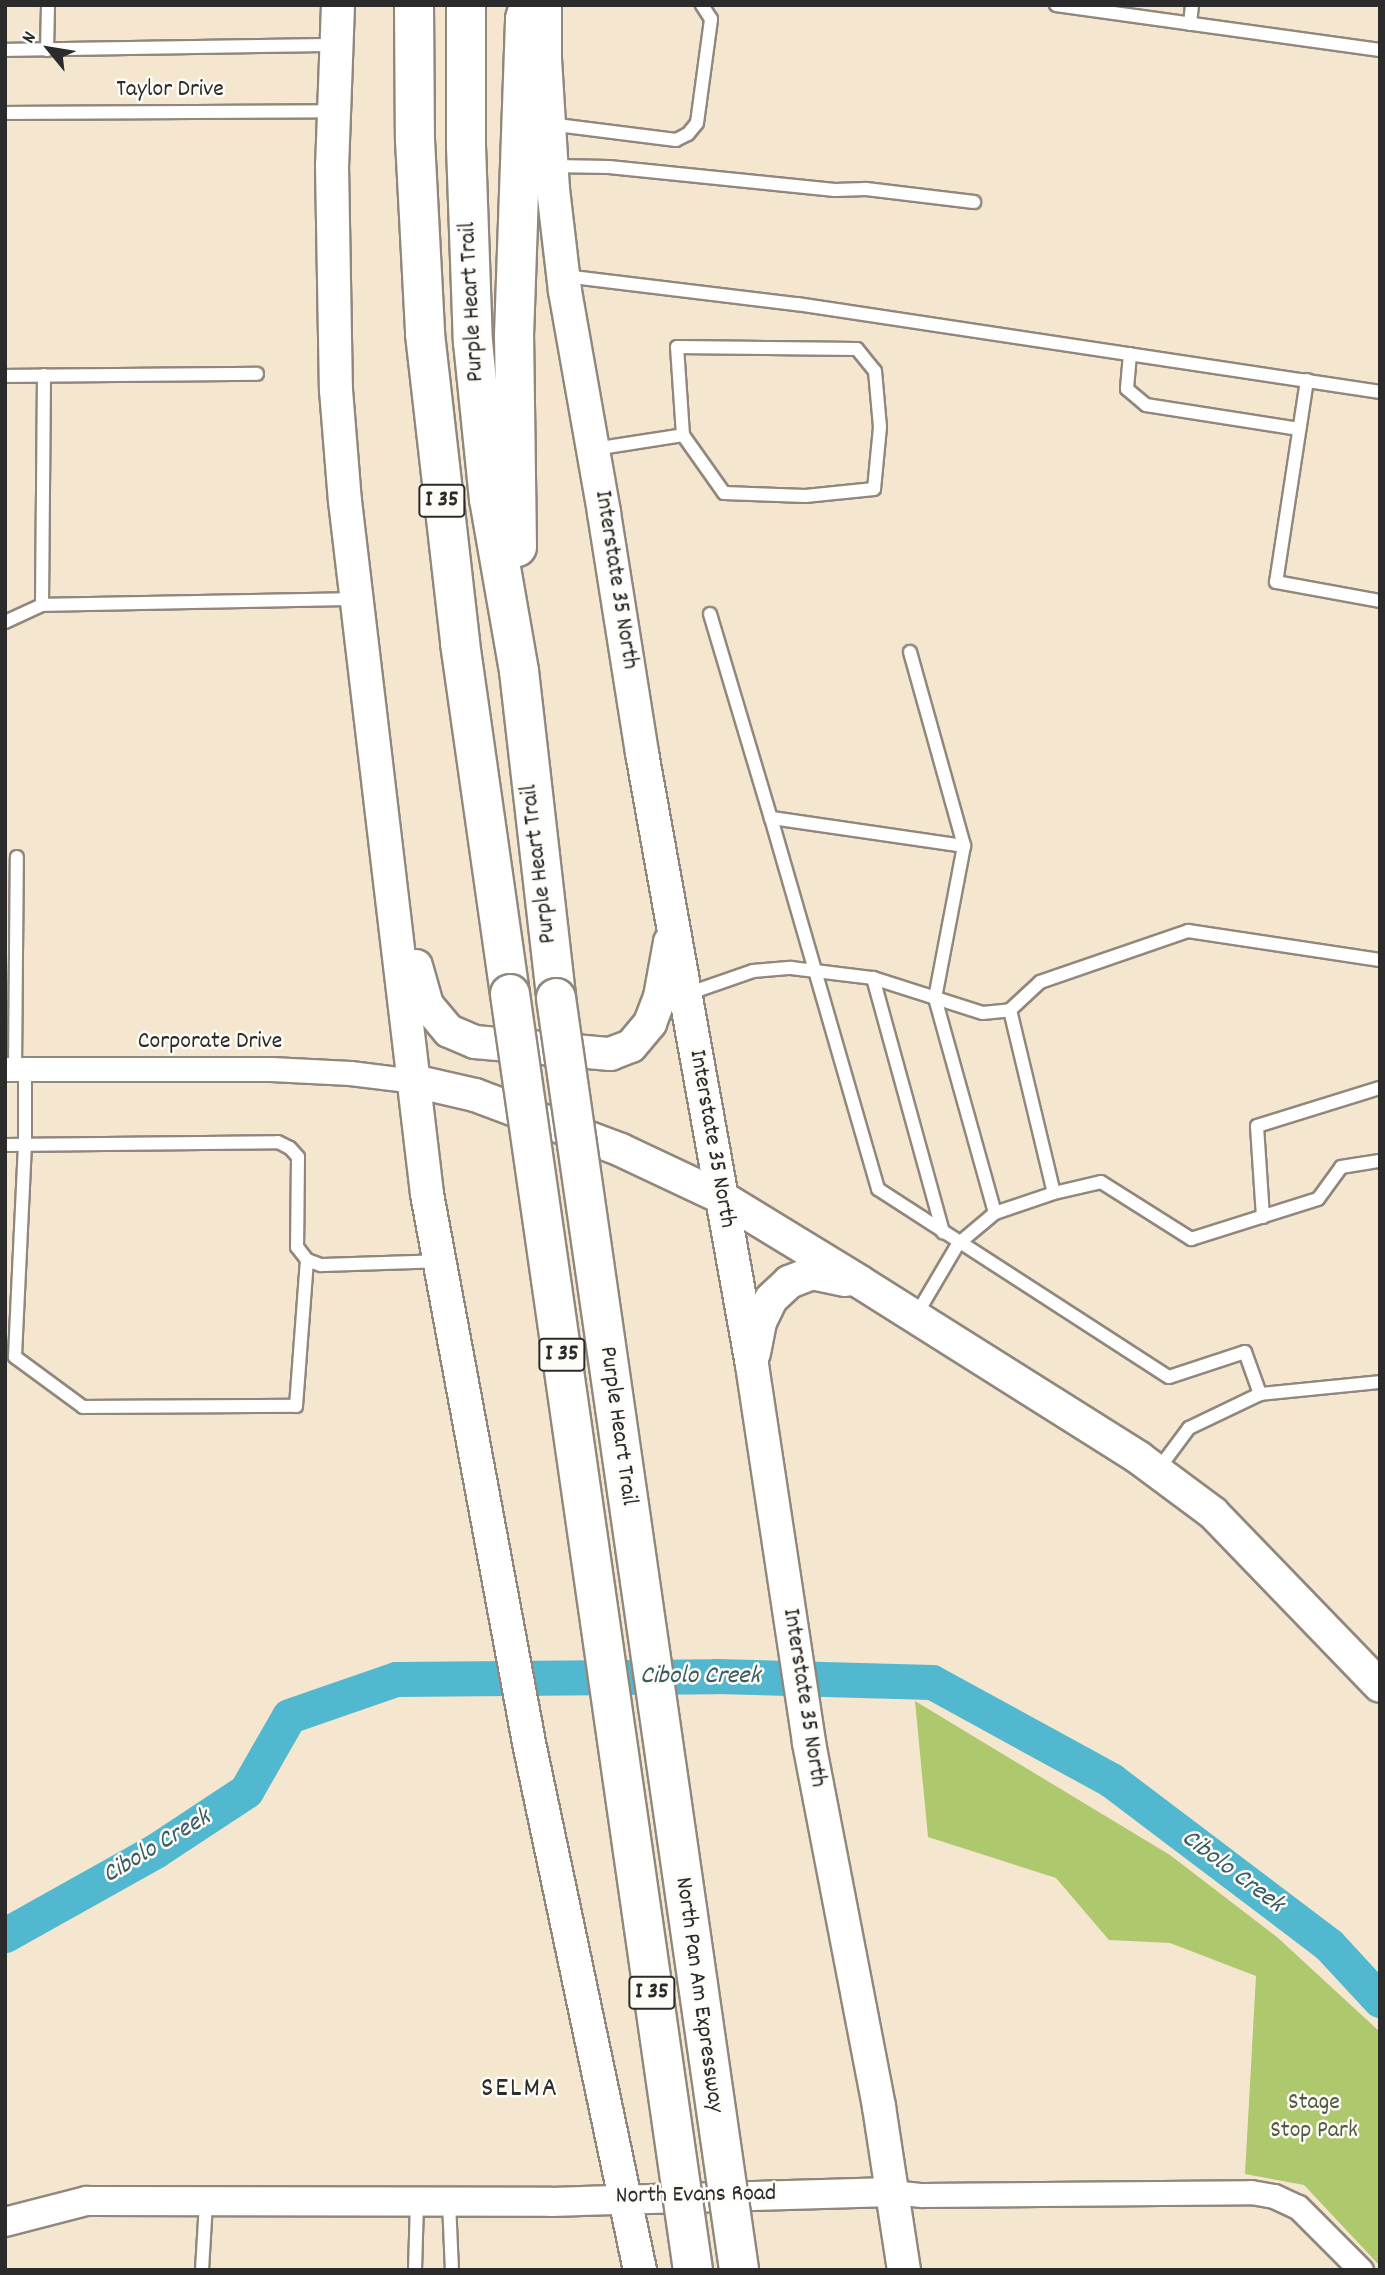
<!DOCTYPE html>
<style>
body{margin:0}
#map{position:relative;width:1385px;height:2275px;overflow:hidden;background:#f5e6cf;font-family:Dekko,sans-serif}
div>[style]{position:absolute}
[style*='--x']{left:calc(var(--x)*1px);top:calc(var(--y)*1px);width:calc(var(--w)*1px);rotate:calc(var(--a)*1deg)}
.green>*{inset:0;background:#aec86e}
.river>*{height:35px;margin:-17.5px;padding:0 17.5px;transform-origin:17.5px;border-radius:17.5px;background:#51b8cf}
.roads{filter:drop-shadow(2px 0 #90887d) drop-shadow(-2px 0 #90887d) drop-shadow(0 2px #90887d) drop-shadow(0 -2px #90887d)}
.service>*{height:12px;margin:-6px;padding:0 6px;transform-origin:6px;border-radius:6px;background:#fff}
.minor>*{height:23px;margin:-11.5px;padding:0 11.5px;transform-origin:11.5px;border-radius:11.5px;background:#fff}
.tertiary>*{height:28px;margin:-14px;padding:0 14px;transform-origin:14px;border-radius:14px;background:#fff}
.secondary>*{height:32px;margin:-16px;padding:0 16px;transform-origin:16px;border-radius:16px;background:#fff}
.motorway>*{height:38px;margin:-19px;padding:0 19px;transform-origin:19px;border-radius:19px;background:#fff}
.bridges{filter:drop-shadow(2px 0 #90887d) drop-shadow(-2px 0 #90887d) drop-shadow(0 2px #90887d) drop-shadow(0 -2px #90887d)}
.motorway-bridge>*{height:38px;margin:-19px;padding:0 19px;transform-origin:19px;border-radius:19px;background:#fff}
span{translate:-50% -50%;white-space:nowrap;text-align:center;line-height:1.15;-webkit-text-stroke:5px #fdfcf7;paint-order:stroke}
.shield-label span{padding:2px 5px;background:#fdfcf7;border:2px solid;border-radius:5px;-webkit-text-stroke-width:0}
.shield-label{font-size:23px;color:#2b2b2b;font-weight:700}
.street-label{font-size:24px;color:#2b2b2b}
.park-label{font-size:24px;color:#525a3f}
.water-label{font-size:26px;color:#385c64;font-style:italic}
.quarter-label{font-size:28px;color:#2b2b2b;letter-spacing:2px}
.frame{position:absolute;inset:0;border:7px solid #2b2b2b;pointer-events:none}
.north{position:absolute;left:14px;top:14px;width:70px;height:70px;-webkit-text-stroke:5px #fdfcf7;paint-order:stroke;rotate:300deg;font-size:19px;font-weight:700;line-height:28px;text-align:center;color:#2b2b2b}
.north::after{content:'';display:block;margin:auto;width:24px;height:32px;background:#2b2b2b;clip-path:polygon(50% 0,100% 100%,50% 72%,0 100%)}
</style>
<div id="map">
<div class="green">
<div style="clip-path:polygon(915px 1701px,1170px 1855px,1277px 1937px,1380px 2032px,1380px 2266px,1304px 2185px,1245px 2174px,1256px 1976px,1170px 1943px,1109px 1940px,1056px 1878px,928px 1837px)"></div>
</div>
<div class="river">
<div style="--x:5;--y:1935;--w:172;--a:-29.2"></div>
<div style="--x:155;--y:1851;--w:109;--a:-33.4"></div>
<div style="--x:246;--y:1791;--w:86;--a:-60.2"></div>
<div style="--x:289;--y:1716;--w:113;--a:-19.1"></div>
<div style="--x:396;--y:1679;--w:320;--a:-0.5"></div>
<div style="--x:716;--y:1676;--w:216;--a:1.6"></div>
<div style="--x:932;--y:1682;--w:204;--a:28.7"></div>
<div style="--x:1111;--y:1780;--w:273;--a:37.1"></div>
<div style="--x:1329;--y:1945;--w:75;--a:47.2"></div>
</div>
<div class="roads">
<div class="service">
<div style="--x:1056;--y:5;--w:327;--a:7.9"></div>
<div style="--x:1190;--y:24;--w:19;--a:-84"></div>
<div style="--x:5;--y:50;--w:331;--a:-0.9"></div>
<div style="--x:47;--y:50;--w:45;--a:-88.7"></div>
<div style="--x:5;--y:113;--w:329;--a:-0.3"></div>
<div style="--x:549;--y:124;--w:128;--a:7.2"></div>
<div style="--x:676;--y:140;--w:13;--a:-27"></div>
<div style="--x:688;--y:134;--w:14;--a:-51"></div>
<div style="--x:697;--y:123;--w:105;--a:-82.3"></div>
<div style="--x:711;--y:19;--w:17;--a:-123"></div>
<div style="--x:552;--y:166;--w:57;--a:1"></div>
<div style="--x:609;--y:167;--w:227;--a:5.8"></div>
<div style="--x:835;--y:190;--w:31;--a:-2"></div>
<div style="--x:866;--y:189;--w:109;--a:6.9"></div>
<div style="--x:564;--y:276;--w:235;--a:6.9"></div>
<div style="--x:797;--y:304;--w:590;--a:8.58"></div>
<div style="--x:1130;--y:354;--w:35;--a:95"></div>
<div style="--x:1127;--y:389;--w:25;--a:40"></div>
<div style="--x:1146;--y:405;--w:155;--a:8.9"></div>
<div style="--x:5;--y:376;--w:252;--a:-0.5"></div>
<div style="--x:1307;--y:380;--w:204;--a:98.7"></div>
<div style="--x:1276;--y:582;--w:106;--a:10.4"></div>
<div style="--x:594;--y:449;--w:90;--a:-8.9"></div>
<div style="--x:683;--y:435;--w:88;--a:-93.9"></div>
<div style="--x:677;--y:347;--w:180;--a:0.6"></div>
<div style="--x:857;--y:349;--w:28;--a:51"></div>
<div style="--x:875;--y:371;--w:56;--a:84.9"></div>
<div style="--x:880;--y:427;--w:62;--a:95.5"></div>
<div style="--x:874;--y:489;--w:69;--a:174.2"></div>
<div style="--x:805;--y:496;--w:81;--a:-177.9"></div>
<div style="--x:724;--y:493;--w:71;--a:-125.3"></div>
<div style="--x:42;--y:605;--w:230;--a:-89.5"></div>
<div style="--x:710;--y:614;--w:213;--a:73.4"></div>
<div style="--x:5;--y:622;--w:41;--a:-24.7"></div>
<div style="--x:42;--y:605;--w:313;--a:-1.1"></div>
<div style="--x:910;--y:652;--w:201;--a:74.4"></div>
<div style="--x:873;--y:978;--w:264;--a:74.6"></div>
<div style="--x:687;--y:994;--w:70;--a:-19.2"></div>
<div style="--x:753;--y:971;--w:38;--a:-5"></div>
<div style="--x:791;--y:968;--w:83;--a:7"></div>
<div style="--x:873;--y:978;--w:115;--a:17.7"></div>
<div style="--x:983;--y:1013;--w:27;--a:-6"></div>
<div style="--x:1010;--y:1010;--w:41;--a:-43"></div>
<div style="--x:1040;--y:982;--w:157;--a:-19"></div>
<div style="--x:1188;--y:931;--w:194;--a:8.6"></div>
<div style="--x:1010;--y:1010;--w:188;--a:76.5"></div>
<div style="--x:25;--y:1068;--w:76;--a:90"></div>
<div style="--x:25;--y:1144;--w:213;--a:92.7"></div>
<div style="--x:15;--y:1357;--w:84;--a:36.3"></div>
<div style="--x:83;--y:1407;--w:213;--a:-0.3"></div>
<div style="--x:296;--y:1406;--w:146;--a:-85.7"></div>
<div style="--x:15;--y:1069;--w:212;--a:-89.5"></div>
<div style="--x:5;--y:1145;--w:273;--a:-0.6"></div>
<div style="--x:278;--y:1142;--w:13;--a:27"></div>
<div style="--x:290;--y:1148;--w:12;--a:48"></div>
<div style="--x:298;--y:1157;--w:90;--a:90.6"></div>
<div style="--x:297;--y:1247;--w:16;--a:52"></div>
<div style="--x:307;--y:1260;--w:15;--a:20"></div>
<div style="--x:321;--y:1265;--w:118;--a:-1.9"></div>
<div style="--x:995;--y:1213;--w:223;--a:-105.6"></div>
<div style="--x:935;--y:998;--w:155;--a:-79.2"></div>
<div style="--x:964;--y:846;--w:195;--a:-171.7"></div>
<div style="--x:771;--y:818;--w:386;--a:73.9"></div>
<div style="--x:878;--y:1189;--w:346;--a:32.9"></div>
<div style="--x:1169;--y:1377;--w:80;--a:-18.2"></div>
<div style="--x:1245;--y:1352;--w:45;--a:70.3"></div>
<div style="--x:1260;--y:1394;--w:79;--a:154.4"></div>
<div style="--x:1189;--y:1428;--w:54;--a:126.7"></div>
<div style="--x:1263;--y:1217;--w:91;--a:-93.8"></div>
<div style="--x:1257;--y:1126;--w:129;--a:-17.2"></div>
<div style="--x:915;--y:1317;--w:85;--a:-59.5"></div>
<div style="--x:958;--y:1244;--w:48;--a:-40"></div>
<div style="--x:995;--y:1213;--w:62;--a:-18.7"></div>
<div style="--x:1054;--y:1193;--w:48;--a:-13.2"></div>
<div style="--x:1101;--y:1182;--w:107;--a:32.3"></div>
<div style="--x:1191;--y:1239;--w:133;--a:-17.5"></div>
<div style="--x:1318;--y:1199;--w:39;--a:-54"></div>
<div style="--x:1341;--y:1167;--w:39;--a:-9"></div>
<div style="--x:1260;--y:1394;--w:121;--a:-5.7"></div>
<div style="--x:449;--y:2202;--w:68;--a:87.5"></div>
<div style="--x:202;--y:2270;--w:68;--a:-86.6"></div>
<div style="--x:415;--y:2270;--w:67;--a:-88.3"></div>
</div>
<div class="minor">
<div style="--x:5;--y:1069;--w:266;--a:0"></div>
<div style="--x:271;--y:1069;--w:79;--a:2.9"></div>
<div style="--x:350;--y:1073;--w:64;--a:7.1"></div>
<div style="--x:892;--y:2192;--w:30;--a:6"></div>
<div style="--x:922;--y:2195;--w:329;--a:-0.5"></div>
<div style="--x:1251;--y:2192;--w:23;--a:10"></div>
<div style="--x:1274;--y:2196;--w:26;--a:25"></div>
<div style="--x:1298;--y:2207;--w:89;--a:45"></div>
</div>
<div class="tertiary">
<div style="--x:5;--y:2222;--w:84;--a:-14.5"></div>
<div style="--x:86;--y:2201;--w:465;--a:0.1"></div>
<div style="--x:551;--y:2202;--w:341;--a:-1.7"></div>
</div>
<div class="secondary">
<div style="--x:338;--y:5;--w:160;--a:92.1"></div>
<div style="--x:332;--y:165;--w:225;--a:89"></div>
<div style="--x:336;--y:390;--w:111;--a:85.4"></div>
<div style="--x:345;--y:501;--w:698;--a:83.25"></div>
<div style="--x:427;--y:1194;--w:558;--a:79.47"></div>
<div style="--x:529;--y:1743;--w:539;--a:78.11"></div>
<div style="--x:545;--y:5;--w:54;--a:90"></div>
<div style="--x:545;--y:59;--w:130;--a:86.5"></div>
<div style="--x:553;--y:189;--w:103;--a:83.3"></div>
<div style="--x:565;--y:291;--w:225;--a:80"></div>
<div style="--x:604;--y:513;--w:243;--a:81"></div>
<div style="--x:642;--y:753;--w:622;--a:79.81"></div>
<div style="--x:752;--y:1365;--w:382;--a:81.4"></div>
<div style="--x:809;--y:1743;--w:371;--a:79.1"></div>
<div style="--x:879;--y:2107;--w:165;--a:81.3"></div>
<div style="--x:416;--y:966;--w:41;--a:74.2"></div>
<div style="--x:427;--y:1005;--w:34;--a:50"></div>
<div style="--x:449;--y:1031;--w:28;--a:23"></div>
<div style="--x:475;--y:1042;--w:136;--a:5.1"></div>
<div style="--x:610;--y:1054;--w:22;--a:-21"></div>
<div style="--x:631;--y:1046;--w:30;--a:-50"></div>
<div style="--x:650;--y:1023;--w:28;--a:-69"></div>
<div style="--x:660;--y:997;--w:56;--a:-79.7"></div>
<div style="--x:414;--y:1081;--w:63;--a:12.9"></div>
<div style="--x:475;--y:1095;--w:156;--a:20.6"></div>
<div style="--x:621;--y:1150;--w:110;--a:25.2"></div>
<div style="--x:721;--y:1197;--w:163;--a:31.4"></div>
<div style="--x:860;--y:1282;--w:330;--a:32.2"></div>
<div style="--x:1139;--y:1458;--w:92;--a:36.6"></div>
<div style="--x:1213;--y:1513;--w:240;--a:46"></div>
<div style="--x:754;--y:1353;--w:32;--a:-79"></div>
<div style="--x:760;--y:1322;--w:25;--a:-64"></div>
<div style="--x:771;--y:1299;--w:25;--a:-43"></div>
<div style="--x:789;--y:1282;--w:25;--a:-21"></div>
<div style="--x:812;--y:1273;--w:34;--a:12"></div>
</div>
<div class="motorway">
<div style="--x:414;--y:5;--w:135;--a:89.6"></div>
<div style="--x:415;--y:140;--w:194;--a:87"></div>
<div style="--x:425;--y:334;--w:311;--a:83.5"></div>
<div style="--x:460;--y:643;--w:355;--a:81.9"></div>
<div style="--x:466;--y:5;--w:141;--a:90"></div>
<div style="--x:466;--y:146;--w:196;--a:88"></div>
<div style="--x:473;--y:342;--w:158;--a:84.2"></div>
<div style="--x:489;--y:499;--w:175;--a:80.1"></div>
<div style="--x:519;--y:671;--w:329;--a:83.5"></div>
<div style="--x:517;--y:547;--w:211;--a:-90.8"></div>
<div style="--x:514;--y:336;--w:317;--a:-88"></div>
<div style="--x:525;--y:19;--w:15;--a:-74"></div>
</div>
</div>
<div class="bridges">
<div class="motorway-bridge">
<div style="--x:510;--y:994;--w:1289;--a:81.84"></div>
<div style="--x:556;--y:998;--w:1285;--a:81.81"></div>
</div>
</div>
<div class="shield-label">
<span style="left:442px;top:501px">I 35</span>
<span style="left:562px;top:1355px">I 35</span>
<span style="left:652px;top:1993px">I 35</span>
</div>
<div class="street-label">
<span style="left:170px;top:91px">Taylor Drive</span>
<span style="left:473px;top:302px;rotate:-93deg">Purple Heart Trail</span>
<span style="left:615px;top:580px;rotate:81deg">Interstate 35 North</span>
<span style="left:540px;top:864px;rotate:-97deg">Purple Heart Trail</span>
<span style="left:210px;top:1043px">Corporate Drive</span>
<span style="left:711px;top:1139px;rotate:80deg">Interstate 35 North</span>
<span style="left:617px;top:1426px;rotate:82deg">Purple Heart Trail</span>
<span style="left:803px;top:1698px;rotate:81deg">Interstate 35 North</span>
<span style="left:698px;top:1995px;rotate:82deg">North Pan Am Expressway</span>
<span style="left:696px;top:2196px;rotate:-1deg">North Evans Road</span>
</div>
<div class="park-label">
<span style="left:1314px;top:2118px">Stage<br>Stop Park</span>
</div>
<div class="water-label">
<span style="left:700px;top:1677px">Cibolo Creek</span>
<span style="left:157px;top:1847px;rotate:-31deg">Cibolo Creek</span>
<span style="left:1232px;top:1872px;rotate:37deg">Cibolo Creek</span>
</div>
<div class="quarter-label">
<span style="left:520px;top:2090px">SELMA</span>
</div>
<div class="frame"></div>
<div class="north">N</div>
</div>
